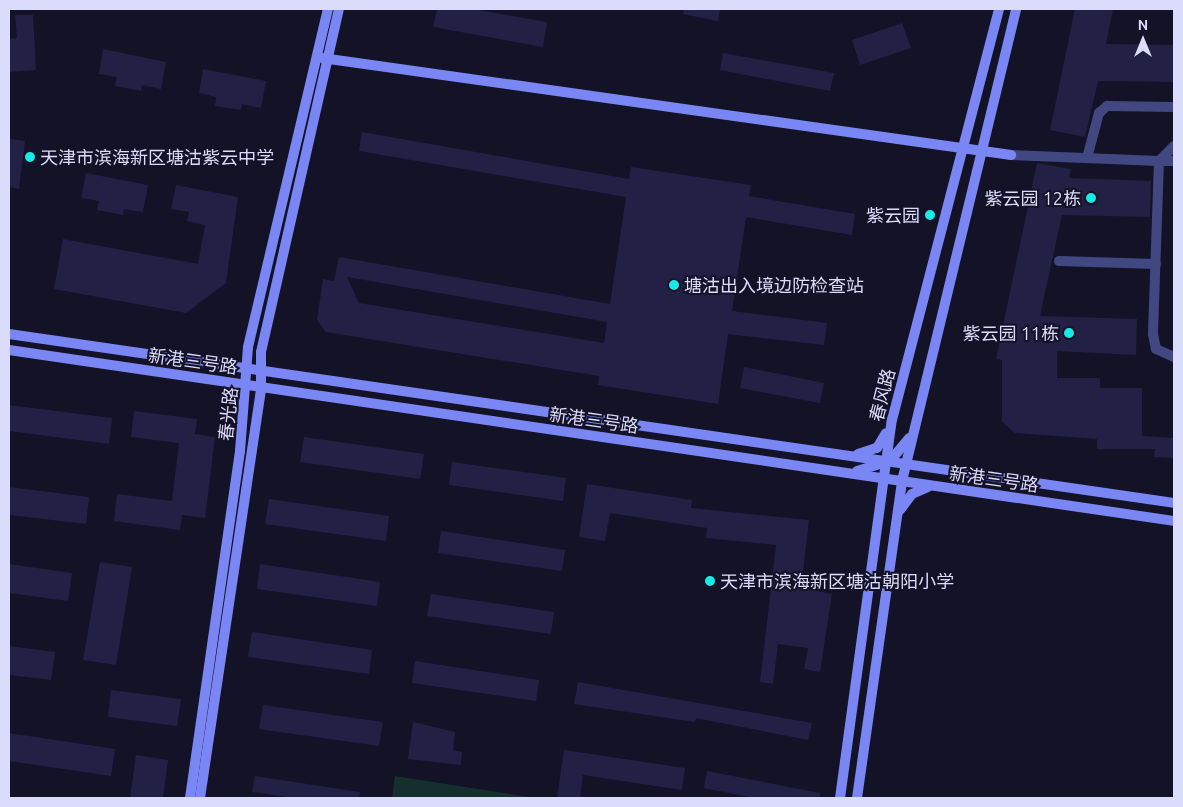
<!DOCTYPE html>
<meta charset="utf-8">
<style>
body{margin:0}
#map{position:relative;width:1183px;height:807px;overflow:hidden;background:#131226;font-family:Ubuntu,"Noto Sans SC",sans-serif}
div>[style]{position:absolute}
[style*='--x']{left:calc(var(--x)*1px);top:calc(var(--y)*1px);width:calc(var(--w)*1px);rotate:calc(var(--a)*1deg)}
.green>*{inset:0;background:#15302c}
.building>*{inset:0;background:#232046}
.street>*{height:10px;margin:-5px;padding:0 5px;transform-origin:5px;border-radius:5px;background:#414781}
.secondary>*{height:10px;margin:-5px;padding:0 5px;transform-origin:5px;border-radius:5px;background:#7a86f3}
.dots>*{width:14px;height:14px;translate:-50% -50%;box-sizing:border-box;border:2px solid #131226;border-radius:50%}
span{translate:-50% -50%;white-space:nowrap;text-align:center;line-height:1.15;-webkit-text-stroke:4px #131226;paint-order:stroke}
.poi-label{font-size:18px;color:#dbdbfc}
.left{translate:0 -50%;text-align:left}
.right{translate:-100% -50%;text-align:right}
.street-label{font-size:18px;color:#dbdbfc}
.frame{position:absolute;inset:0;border:10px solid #dbdbfc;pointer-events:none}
.north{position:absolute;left:1118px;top:15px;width:50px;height:50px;-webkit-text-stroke:4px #131226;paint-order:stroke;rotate:0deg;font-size:14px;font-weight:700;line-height:20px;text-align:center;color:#dbdbfc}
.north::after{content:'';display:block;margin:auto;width:18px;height:22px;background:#dbdbfc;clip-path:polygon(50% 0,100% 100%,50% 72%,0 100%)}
</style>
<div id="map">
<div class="green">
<div style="clip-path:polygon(395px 776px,536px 798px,392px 798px)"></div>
</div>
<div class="building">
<div style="clip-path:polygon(437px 9px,473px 9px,547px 22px,543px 47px,433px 27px)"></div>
<div style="clip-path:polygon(684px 9px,720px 9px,718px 21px,683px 14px)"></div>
<div style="clip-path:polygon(1075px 9px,1113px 9px,1106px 44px,1174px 45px,1174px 82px,1098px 81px,1085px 137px,1050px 130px)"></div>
<div style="clip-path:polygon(15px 15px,33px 15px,36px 70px,9px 72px,9px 39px,17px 38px)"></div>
<div style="clip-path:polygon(902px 23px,911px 48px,860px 65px,852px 40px)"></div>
<div style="clip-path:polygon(103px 49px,166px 62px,161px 89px,142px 85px,141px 91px,115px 86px,117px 77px,99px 74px)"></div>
<div style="clip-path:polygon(723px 53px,834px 73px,830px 91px,720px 70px)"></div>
<div style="clip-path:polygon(203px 69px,266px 81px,261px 108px,242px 104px,241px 110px,215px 106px,216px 97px,199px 93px)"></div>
<div style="clip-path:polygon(evenodd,362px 132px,629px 179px,631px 167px,751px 185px,749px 196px,855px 214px,852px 235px,746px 217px,732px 311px,827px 323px,824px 345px,728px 334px,718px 404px,598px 385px,599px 376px,326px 332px,317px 320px,323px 279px,334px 281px,339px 257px,610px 304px,626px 197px,359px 151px,362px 132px,347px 277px,607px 322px,604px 343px,359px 303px,347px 277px)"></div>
<div style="clip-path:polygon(9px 139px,25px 141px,19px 189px,9px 187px)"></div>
<div style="clip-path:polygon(1037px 163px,1071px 169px,1069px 178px,1151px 181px,1150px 217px,1062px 215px,1040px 316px,1137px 319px,1136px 355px,1057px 351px,1057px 378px,1100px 378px,1100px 388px,1142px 388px,1142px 436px,1174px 438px,1174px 458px,1154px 457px,1155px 449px,1097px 449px,1097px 439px,1015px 433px,1002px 422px,1002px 360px,996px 359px)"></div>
<div style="clip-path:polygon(86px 173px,148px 185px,143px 212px,124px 209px,123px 215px,97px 210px,99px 201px,81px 198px)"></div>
<div style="clip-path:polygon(176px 185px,238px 197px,226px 283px,186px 313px,54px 289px,63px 239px,198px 264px,205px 225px,187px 221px,189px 212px,171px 209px)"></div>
<div style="clip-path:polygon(744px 367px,824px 383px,820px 403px,740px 388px)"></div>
<div style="clip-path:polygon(9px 405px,112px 418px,109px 444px,9px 431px)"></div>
<div style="clip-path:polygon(134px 411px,197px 419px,195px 434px,215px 437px,205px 518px,182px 515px,180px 530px,114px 521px,117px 494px,172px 501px,179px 443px,131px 437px)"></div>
<div style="clip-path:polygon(304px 437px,424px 454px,420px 479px,300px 462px)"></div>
<div style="clip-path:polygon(452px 462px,566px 478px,563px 501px,449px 485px)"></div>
<div style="clip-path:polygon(587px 484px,692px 500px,691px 508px,809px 520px,801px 588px,832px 594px,820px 672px,804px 669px,808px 648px,778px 644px,773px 684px,760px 682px,776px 545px,706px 538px,707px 528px,610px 513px,605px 541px,579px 537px)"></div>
<div style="clip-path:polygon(9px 487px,89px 497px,86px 524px,9px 515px)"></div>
<div style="clip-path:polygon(269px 499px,389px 516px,386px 541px,265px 524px)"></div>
<div style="clip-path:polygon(441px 531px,565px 550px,562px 571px,438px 553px)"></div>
<div style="clip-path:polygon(100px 562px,132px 567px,116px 665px,83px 660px)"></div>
<div style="clip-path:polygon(9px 564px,72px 573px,68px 601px,9px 593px)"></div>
<div style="clip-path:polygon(260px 564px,380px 582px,377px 606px,257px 589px)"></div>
<div style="clip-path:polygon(431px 594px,554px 612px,551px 634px,427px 616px)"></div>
<div style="clip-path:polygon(252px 632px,372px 650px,369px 674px,248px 657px)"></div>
<div style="clip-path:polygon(9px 646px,55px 652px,51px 680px,9px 675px)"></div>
<div style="clip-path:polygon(415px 661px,539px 680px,536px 701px,412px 683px)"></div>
<div style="clip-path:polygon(578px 682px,812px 723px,808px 740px,696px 718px,695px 722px,574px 704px)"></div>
<div style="clip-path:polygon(111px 690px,181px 699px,177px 726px,108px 717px)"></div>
<div style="clip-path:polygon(263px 705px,383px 722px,379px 746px,259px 729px)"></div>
<div style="clip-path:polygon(413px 722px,455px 732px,453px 750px,462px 752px,461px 765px,408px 759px)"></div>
<div style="clip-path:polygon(9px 733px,115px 749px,111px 776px,9px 761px)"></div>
<div style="clip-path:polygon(564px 750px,685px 768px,682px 790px,583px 775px,580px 798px,557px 798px)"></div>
<div style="clip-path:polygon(136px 755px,168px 760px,163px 798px,130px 798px)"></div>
<div style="clip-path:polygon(707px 771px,820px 793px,820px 798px,754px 798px,704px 788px)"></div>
<div style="clip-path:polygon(255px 776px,360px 792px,359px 798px,294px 798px,252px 792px)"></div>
</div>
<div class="street">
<div style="--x:1011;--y:155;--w:148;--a:2.3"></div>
<div style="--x:1159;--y:161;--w:21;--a:-45"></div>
<div style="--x:1087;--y:158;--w:47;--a:-75.1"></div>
<div style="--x:1099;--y:113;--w:11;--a:-41"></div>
<div style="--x:1107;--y:106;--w:67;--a:0.9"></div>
<div style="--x:1174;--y:161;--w:15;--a:180"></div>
<div style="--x:1159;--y:161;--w:173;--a:92"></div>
<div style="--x:1153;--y:334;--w:15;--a:79"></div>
<div style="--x:1156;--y:349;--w:20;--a:24"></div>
<div style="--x:1059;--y:261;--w:97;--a:1.8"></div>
</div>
<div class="secondary">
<div style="--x:322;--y:58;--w:696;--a:8.01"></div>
<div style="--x:9;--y:334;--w:1177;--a:8.25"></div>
<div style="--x:9;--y:350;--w:1177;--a:8.35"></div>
<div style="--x:858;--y:454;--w:20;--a:-18"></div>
<div style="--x:877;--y:448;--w:17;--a:-59"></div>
<div style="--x:857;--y:471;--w:34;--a:-17"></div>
<div style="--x:890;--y:461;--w:30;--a:-50"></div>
<div style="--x:900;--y:510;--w:20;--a:-53"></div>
<div style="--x:912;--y:494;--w:17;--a:-24"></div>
<div style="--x:190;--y:798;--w:351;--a:-81.8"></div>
<div style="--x:240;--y:451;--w:104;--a:-85.6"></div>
<div style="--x:248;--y:347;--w:347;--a:-76.7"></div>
<div style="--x:200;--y:798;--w:415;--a:-81.5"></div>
<div style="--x:261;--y:388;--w:36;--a:-90"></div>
<div style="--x:261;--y:352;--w:352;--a:-77.2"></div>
<div style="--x:840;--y:798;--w:382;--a:-82.2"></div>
<div style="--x:892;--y:420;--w:425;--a:-75.4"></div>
<div style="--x:857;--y:798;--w:320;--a:-81.9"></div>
<div style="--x:902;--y:481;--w:486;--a:-76.4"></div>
</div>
<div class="dots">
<div style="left:30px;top:157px;background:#18eae5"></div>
<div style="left:1091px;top:198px;background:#18eae5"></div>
<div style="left:930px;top:215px;background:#18eae5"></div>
<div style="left:674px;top:285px;background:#18eae5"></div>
<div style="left:1069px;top:333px;background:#18eae5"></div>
<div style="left:710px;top:581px;background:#18eae5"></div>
</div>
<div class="poi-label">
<span class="left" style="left:40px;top:157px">天津市滨海新区塘沽紫云中学</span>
<span class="right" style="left:1081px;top:198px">紫云园 12栋</span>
<span class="right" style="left:920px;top:215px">紫云园</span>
<span class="left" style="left:684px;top:285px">塘沽出入境边防检查站</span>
<span class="right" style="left:1059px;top:333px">紫云园 11栋</span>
<span class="left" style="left:720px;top:581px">天津市滨海新区塘沽朝阳小学</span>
</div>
<div class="street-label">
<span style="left:193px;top:361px;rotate:8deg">新港三号路</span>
<span style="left:882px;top:395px;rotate:-76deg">春风路</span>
<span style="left:228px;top:414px;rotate:-84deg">春光路</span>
<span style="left:594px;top:420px;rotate:8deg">新港三号路</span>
<span style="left:994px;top:479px;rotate:8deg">新港三号路</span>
</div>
<div class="frame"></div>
<div class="north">N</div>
</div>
